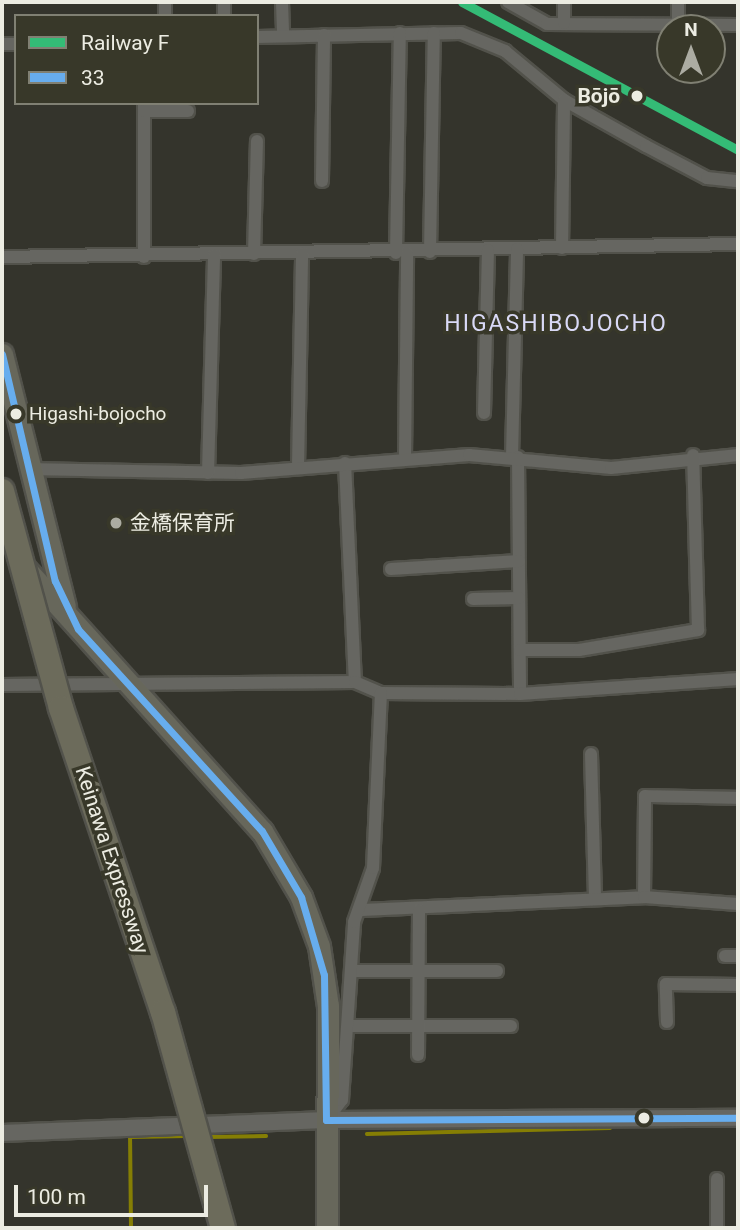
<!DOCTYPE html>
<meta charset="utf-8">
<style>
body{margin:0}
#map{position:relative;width:740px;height:1230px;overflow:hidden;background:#34342c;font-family:Roboto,"Noto Sans JP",sans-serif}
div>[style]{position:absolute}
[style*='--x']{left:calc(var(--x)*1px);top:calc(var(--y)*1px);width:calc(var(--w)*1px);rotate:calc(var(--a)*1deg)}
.stream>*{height:3.5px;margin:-1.75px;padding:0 1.75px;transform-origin:1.75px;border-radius:1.75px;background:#857e04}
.roads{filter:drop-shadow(2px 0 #52524b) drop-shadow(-2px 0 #52524b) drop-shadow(0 2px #52524b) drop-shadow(0 -2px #52524b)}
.minor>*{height:12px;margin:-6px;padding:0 6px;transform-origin:6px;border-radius:6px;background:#666661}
.tertiary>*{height:16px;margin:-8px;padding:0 8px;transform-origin:8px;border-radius:8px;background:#666661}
.primary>*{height:21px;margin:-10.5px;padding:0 10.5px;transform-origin:10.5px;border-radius:10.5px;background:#67675b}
.bridges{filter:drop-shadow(2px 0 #52524b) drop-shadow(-2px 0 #52524b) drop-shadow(0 2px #52524b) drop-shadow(0 -2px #52524b)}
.motorway-bridge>*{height:24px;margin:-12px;padding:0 12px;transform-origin:12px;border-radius:12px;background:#6c6b5b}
.bus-1>*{height:7px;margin:-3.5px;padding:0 3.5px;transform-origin:3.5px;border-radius:3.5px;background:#67adee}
.rail-1>*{height:9px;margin:-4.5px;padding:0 4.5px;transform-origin:4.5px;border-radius:4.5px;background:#34bb76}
.dots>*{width:19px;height:19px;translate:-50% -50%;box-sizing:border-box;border:4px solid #383829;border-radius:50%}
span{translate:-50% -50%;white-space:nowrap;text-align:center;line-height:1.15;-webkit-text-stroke:7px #383829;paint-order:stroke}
.bus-label{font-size:19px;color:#ecece2}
.left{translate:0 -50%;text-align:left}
.stop-label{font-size:21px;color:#ecece2;font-weight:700}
.right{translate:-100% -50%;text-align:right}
.poi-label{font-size:21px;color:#ecece2}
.street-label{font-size:21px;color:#ecece2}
.neighbourhood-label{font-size:23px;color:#d9d9f6;letter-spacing:2px}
.frame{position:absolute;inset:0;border:4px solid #ecece2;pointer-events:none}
.legend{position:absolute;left:14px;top:14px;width:245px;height:91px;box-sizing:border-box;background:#383829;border:2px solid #808073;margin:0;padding:9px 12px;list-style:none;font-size:21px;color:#ecece2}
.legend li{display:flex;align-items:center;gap:14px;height:35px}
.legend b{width:35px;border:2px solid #808073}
.north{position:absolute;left:656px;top:14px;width:70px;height:70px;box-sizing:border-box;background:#383829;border:2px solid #808073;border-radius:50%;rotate:0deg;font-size:19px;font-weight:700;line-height:28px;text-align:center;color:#ecece2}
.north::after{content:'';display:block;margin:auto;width:24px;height:32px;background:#acaca2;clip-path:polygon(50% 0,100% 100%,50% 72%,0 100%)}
.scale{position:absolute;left:14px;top:1185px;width:194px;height:32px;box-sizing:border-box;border:4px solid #ecece2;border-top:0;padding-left:9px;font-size:21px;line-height:24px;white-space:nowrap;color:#ecece2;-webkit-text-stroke:5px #383829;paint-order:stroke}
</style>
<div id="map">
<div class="stream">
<div style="--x:367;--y:1134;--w:243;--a:-1.4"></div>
<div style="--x:208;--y:1137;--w:58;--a:-1"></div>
<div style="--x:131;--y:1228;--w:91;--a:-90.6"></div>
<div style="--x:130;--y:1137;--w:56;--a:-1"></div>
</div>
<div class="roads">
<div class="minor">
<div style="--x:165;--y:2;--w:14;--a:90"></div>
<div style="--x:224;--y:2;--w:14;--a:90"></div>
<div style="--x:282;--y:2;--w:34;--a:88"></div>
<div style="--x:508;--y:2;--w:45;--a:29.4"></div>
<div style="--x:547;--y:24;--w:191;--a:0.3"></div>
<div style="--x:564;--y:2;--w:21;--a:90"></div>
<div style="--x:678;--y:21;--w:19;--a:-90"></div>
<div style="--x:257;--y:37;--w:204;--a:-1.1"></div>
<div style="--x:461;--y:33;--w:48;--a:22.2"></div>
<div style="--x:505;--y:51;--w:77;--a:39.7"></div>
<div style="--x:564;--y:100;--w:94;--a:29.3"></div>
<div style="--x:646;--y:146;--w:69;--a:27.7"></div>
<div style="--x:707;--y:178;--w:31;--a:6"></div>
<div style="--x:2;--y:44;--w:14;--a:0"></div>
<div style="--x:144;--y:103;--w:154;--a:90"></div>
<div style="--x:144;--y:111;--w:44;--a:0"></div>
<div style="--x:322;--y:181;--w:146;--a:-89.2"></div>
<div style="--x:562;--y:248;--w:148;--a:-89.2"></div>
<div style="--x:430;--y:252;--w:219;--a:-89"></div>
<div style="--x:396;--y:253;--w:220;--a:-89"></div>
<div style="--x:254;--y:254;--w:113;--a:-88.5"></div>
<div style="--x:2;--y:257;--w:736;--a:-1.01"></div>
<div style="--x:484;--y:413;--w:163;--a:-88.6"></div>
<div style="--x:512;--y:457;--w:208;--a:-88.6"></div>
<div style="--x:518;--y:457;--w:237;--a:89.5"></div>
<div style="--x:405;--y:458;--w:205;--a:-89.4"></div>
<div style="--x:345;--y:463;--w:219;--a:87.4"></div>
<div style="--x:298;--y:467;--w:214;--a:-88.9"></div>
<div style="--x:27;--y:469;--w:214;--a:1.1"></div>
<div style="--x:241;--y:473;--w:229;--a:-4.5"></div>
<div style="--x:469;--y:455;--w:143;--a:5.2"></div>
<div style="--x:611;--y:468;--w:128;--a:-5.8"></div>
<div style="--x:208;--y:473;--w:218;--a:-88.4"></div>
<div style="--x:391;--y:569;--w:128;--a:-3.6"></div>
<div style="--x:473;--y:599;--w:46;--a:-1.2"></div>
<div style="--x:520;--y:650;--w:59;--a:0"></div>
<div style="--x:579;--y:650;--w:121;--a:-9.5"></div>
<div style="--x:698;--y:630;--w:175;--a:-91.6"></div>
<div style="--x:2;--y:685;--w:353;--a:-0.5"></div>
<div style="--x:355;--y:682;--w:28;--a:23"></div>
<div style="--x:381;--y:693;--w:139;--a:0.4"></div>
<div style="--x:520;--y:694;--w:219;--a:-3.9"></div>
<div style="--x:591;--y:754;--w:144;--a:88.4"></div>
<div style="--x:644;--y:897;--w:101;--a:-89.4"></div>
<div style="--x:645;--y:796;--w:93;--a:1.2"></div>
<div style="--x:362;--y:910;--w:282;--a:-2.6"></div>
<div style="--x:644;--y:897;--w:94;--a:4.3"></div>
<div style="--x:725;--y:956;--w:13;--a:0"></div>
<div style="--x:352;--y:971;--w:145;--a:0"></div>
<div style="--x:667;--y:1022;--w:38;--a:-92"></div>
<div style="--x:666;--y:984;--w:72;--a:0.8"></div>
<div style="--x:348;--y:1026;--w:163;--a:0"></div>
<div style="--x:418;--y:1055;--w:145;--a:-89.6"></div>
<div style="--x:329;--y:1117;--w:21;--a:-53"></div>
<div style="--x:342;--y:1100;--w:178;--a:-86.1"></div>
<div style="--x:354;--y:922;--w:57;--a:-70.6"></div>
<div style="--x:373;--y:868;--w:175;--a:-87.4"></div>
<div style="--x:717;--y:1228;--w:49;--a:-90"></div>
</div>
<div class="tertiary">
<div style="--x:2;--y:1133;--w:324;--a:-2.3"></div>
<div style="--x:326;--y:1120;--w:412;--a:-0.3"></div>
</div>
<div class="primary">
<div style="--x:2;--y:354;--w:260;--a:76"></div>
<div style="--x:23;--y:566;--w:357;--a:48"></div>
<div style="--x:262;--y:831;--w:77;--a:59.4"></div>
<div style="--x:301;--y:897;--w:52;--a:69.8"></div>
<div style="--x:319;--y:946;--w:61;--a:81.5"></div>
<div style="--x:328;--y:1006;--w:222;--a:90.3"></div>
</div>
</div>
<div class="bridges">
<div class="motorway-bridge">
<div style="--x:2;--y:491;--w:225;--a:74.8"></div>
<div style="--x:61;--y:708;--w:321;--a:71.5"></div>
<div style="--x:163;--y:1012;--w:224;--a:74.5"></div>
</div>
</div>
<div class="bus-1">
<div style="--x:2;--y:354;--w:233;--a:76.9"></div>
<div style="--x:55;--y:581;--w:53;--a:64.4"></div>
<div style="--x:78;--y:629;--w:273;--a:47.7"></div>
<div style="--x:262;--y:831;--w:77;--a:59.4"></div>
<div style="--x:301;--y:897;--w:81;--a:73.6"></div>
<div style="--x:324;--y:975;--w:145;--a:89.2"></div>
<div style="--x:326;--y:1120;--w:412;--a:-0.3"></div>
</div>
<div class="rail-1">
<div style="--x:462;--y:2;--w:313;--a:28.2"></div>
</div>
<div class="dots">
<div style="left:637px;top:96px;background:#ecece2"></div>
<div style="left:16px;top:414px;background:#ecece2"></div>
<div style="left:116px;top:523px;background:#acaca2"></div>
<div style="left:644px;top:1118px;background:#ecece2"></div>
</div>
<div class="bus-label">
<span class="left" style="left:29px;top:414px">Higashi-bojocho</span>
</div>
<div class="stop-label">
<span class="right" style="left:620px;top:96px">Bōjō</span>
</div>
<div class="poi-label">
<span class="left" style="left:130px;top:523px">金橋保育所</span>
</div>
<div class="street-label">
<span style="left:112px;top:860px;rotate:72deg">Keinawa Expressway</span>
</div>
<div class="neighbourhood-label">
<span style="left:556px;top:324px">HIGASHIBOJOCHO</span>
</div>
<div class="frame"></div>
<ul class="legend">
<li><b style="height:9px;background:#34bb76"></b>Railway F</li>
<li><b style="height:9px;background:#67adee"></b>33</li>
</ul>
<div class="north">N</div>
<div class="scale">100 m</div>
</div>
